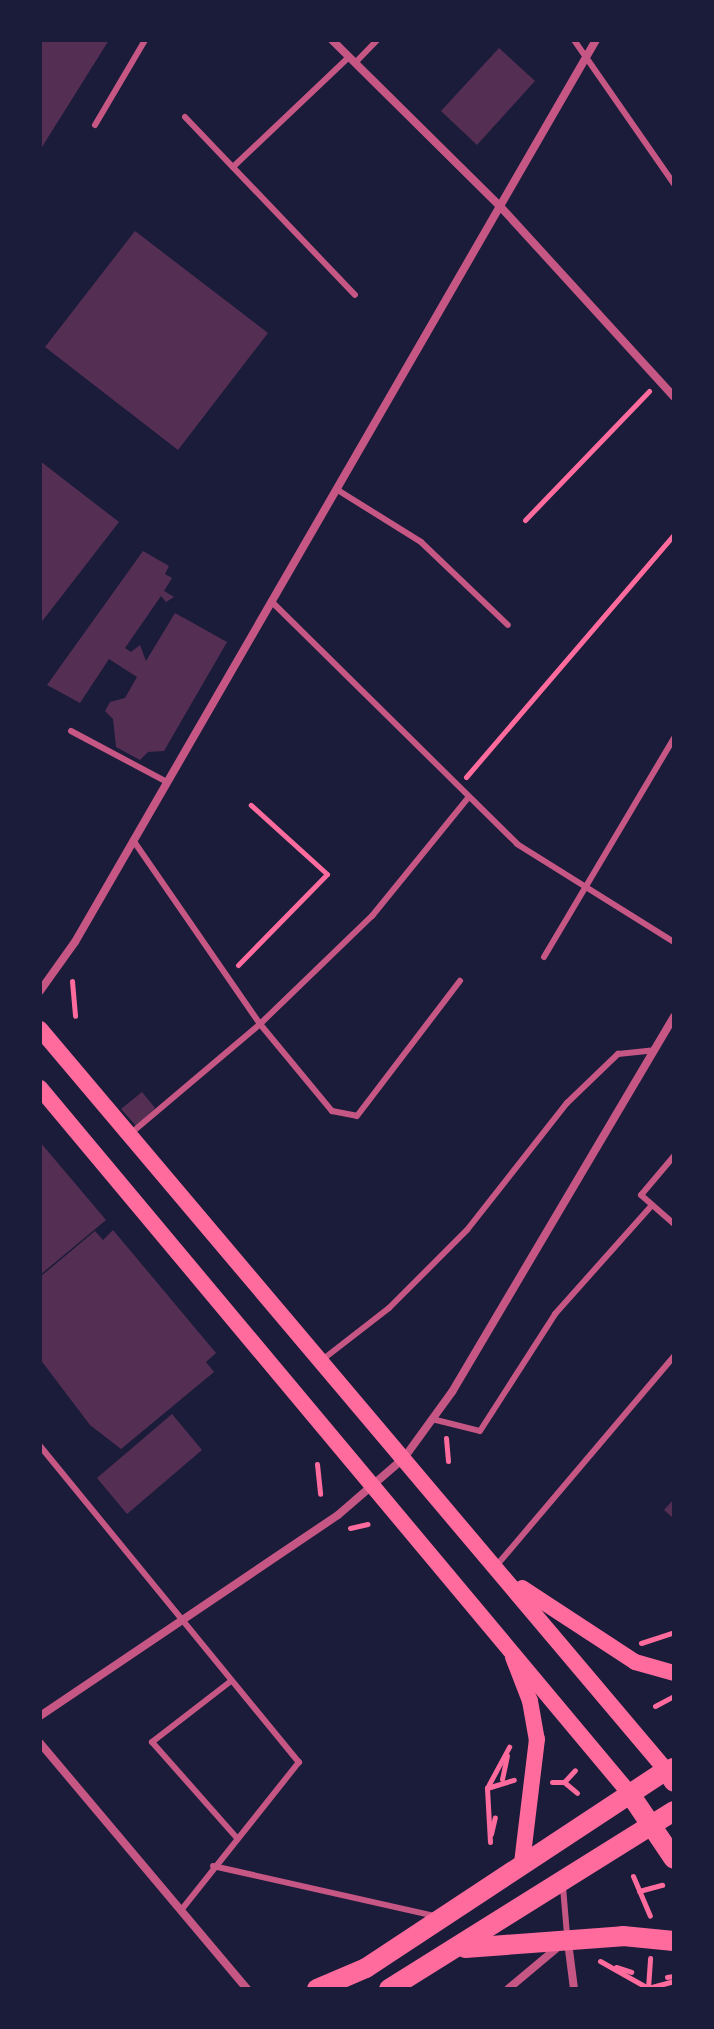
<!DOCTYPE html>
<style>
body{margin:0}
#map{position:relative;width:714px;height:2029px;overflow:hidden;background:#1b1b3a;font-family:Roboto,sans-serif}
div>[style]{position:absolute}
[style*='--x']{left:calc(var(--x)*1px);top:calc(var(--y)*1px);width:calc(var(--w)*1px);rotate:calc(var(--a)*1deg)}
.building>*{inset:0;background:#542f53}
.path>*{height:5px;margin:-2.5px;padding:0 2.5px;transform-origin:2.5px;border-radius:2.5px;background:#ff6b9d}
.service>*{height:6px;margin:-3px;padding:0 3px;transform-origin:3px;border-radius:3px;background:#c65784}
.minor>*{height:8px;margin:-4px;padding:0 4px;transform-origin:4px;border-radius:4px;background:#c65784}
.secondary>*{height:16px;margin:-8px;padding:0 8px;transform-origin:8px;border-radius:8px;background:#ff6b9d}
.primary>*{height:20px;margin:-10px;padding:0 10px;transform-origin:10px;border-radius:10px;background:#ff6b9d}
span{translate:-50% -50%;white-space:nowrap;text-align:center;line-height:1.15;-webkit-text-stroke:8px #1b1b3a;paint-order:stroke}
.frame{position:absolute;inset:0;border:42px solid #1b1b3a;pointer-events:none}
</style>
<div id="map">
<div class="building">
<div style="clip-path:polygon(40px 40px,109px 40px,42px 147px,40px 146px)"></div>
<div style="clip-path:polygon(499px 48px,535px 81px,477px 145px,441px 111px)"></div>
<div style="clip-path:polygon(135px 231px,268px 333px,178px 450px,45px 347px)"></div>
<div style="clip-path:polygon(40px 461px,119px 522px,40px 624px)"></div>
<div style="clip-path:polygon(143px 551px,169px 566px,165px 574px,172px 578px,164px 591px,174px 597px,166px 602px,161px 596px,125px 648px,131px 652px,140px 645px,146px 661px,175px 613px,227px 642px,164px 751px,148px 752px,140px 760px,116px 747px,113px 719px,105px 711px,110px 702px,125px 698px,137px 677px,109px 659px,80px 703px,47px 685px)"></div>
<div style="clip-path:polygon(142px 1092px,155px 1108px,137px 1127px,121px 1109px)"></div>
<div style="clip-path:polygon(40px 1142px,106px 1220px,40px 1275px)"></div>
<div style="clip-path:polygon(113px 1230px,216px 1353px,206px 1362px,214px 1372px,121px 1449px,90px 1425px,40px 1359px,40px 1277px,95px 1231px,103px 1240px)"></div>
<div style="clip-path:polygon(172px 1414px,202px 1450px,127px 1514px,97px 1478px)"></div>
<div style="clip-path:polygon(674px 1499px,674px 1519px,664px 1510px)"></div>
</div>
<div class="path">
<div style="--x:525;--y:520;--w:179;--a:-46.1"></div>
<div style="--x:466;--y:777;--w:320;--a:-49.4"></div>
<div style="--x:238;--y:965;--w:127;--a:-45.6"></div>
<div style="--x:327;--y:874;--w:103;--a:-137.8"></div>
<div style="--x:72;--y:981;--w:35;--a:85"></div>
<div style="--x:446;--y:1438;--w:23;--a:85"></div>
<div style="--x:317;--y:1464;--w:30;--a:84"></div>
<div style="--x:350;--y:1528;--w:18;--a:-13"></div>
<div style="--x:641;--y:1643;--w:35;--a:-18"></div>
<div style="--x:655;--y:1706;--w:21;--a:-28"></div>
<div style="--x:502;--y:1779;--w:24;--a:-78"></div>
<div style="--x:552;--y:1782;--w:12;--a:0"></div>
<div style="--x:564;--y:1782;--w:17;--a:40"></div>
<div style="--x:564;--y:1782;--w:16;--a:-47"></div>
<div style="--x:487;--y:1788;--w:28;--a:-17"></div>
<div style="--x:491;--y:1834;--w:17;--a:-77"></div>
<div style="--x:490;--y:1842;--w:54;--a:-93.2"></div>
<div style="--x:487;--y:1788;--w:47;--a:-61.8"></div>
<div style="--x:633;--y:1876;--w:43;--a:67"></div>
<div style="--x:639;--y:1891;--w:24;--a:-15"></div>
<div style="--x:600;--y:1961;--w:55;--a:29.4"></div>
<div style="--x:648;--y:1988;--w:27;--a:-15"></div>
<div style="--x:616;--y:1967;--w:16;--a:18"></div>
<div style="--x:667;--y:1977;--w:7;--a:-8"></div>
<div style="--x:648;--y:1988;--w:30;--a:-86"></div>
</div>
<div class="service">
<div style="--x:574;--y:40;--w:175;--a:55.2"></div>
<div style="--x:355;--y:63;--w:32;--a:-46"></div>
<div style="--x:185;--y:117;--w:246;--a:46.3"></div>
<div style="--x:95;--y:125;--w:99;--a:-59.5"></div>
<div style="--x:233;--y:167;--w:158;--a:-43.5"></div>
<div style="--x:336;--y:489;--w:100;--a:31.9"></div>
<div style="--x:421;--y:542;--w:120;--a:43.7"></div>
<div style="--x:271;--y:601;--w:346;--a:44.6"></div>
<div style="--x:517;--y:844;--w:185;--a:32"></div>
<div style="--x:71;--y:731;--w:109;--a:28"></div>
<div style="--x:133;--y:840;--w:224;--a:55.4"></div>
<div style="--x:260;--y:1024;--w:113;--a:50.4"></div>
<div style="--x:332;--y:1111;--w:25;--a:11"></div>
<div style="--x:357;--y:1116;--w:170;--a:-52.7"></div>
<div style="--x:544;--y:957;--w:255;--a:-59.3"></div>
<div style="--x:130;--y:1134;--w:170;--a:-40.2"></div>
<div style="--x:260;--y:1024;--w:156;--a:-44"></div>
<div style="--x:372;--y:916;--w:151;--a:-50.9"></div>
<div style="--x:674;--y:1156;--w:51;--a:130.2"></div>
<div style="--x:641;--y:1195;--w:44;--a:41.3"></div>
<div style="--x:322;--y:1360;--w:85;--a:-37.8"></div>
<div style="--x:389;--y:1308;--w:110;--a:-45"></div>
<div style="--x:467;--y:1230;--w:162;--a:-51.8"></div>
<div style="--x:567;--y:1103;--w:71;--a:-43.9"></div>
<div style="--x:618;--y:1054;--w:36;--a:-6"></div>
<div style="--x:432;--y:1419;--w:49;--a:14"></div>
<div style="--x:480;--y:1431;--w:139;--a:-57.3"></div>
<div style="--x:555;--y:1314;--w:146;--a:-48.3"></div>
<div style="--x:40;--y:1446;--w:409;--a:50.7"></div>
<div style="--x:299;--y:1762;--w:188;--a:128.5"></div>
<div style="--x:497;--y:1565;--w:274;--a:-49.7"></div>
<div style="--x:231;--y:1681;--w:100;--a:142.3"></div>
<div style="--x:152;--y:1742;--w:127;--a:48.5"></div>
<div style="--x:213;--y:1866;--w:228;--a:12.7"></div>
<div style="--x:563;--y:1887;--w:48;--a:85.2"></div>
</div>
<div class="minor">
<div style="--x:332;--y:40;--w:233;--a:44.7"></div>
<div style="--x:498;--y:204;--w:261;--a:47.6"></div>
<div style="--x:40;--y:991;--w:60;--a:-54.5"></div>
<div style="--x:75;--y:942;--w:1042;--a:-59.99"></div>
<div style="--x:40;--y:1716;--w:359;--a:-34"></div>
<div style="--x:338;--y:1515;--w:87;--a:-40.8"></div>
<div style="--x:404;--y:1458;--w:82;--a:-54"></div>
<div style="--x:452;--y:1392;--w:436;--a:-59.4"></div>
<div style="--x:40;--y:1743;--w:322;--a:49.9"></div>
<div style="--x:568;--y:1942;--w:47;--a:82.7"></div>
<div style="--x:508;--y:1989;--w:65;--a:-40"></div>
</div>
<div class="secondary">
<div style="--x:40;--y:1029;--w:970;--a:49.81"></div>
<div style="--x:666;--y:1770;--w:8;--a:-30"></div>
<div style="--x:40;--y:1088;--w:920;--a:50.11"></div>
<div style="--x:522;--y:1588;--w:135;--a:33.2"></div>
<div style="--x:635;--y:1662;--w:41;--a:15.8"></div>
<div style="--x:513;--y:1657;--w:47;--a:68.9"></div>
<div style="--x:530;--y:1701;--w:39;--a:80"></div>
<div style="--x:537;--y:1739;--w:125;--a:96.9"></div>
</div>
<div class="primary">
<div style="--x:630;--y:1794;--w:78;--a:55.9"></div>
<div style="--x:465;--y:1948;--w:158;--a:-4.3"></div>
<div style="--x:623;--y:1936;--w:51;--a:5.6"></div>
<div style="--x:317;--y:1989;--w:53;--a:-23.2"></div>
<div style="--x:366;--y:1968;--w:359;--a:-33.4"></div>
<div style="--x:666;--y:1770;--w:14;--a:56"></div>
<div style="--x:389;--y:1989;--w:336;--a:-32"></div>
</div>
<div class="frame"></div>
</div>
